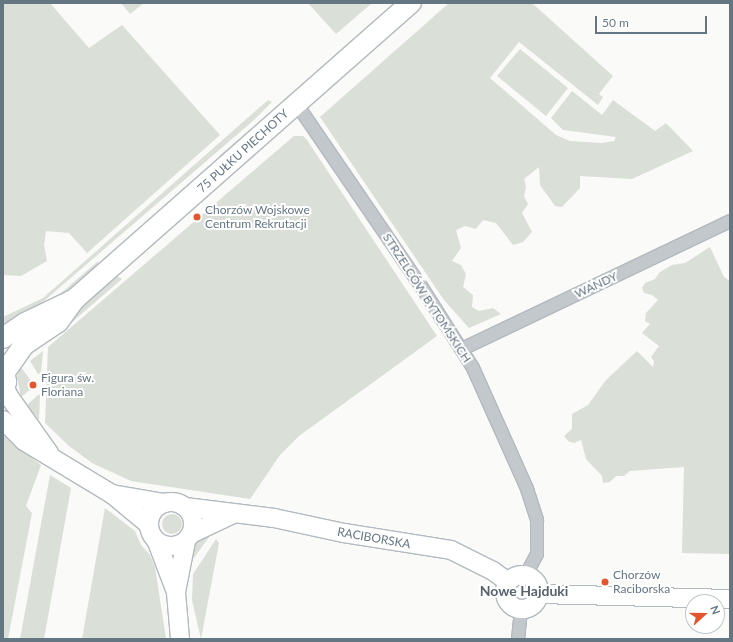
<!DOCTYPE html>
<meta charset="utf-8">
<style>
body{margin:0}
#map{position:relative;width:733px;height:642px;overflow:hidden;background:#fafaf8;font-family:Lato,sans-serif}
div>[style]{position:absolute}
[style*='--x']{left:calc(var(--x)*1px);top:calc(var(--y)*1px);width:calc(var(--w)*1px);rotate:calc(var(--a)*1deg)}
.green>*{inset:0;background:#dadfd7}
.round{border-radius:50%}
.roads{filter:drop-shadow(1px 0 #b3babf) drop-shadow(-1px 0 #b3babf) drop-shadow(0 1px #b3babf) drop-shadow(0 -1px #b3babf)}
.street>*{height:12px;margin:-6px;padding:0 6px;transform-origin:6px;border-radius:6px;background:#c3c8cc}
.secondary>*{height:18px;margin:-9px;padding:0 9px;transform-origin:9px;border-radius:9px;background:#fff}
.secondary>.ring{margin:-9px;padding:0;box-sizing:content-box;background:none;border:18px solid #fff;border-radius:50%}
.primary>*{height:20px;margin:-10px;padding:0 10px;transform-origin:10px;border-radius:10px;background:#fff}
.dots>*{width:11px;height:11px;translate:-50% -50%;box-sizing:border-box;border:2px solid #fff;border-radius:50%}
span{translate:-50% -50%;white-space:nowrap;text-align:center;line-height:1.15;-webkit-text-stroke:4px #fff;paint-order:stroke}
.street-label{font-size:12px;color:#657683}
.poi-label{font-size:12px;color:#657683}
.left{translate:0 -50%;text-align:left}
.quarter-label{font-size:14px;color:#57646e;font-weight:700}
.frame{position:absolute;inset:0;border:4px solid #657683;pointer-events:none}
.north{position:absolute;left:685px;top:594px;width:40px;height:40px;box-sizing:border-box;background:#fff;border:1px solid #c1c8cd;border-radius:50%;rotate:69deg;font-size:11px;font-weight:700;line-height:16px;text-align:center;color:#657683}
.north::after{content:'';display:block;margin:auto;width:14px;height:18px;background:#e4572e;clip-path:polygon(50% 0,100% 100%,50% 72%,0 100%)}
.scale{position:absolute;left:595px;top:16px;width:112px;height:18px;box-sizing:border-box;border:2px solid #657683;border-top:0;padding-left:5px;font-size:12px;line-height:14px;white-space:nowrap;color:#657683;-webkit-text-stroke:3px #fff;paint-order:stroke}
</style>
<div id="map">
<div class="green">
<div style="clip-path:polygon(3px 3px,50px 3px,89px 48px,122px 25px,220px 135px,87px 253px,69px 233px,46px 231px,44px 245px,47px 261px,21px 276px,3px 275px)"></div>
<div style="clip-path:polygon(121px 3px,144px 3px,130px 14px)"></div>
<div style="clip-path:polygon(308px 3px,372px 3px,336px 34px)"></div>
<div style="clip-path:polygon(449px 3px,532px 3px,613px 76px,599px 94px,603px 97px,598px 105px,519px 42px,490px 78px,556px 135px,570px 141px,601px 143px,614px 141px,616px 137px,563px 130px,551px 118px,572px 91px,602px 115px,613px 100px,655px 131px,666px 123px,693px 151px,632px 179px,580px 176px,580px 188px,562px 207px,555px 206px,540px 185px,539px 167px,524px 179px,526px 187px,524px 196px,528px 204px,522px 213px,532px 232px,523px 242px,513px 245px,496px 223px,483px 220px,476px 229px,465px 226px,456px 230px,461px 248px,452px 261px,461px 265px,466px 274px,463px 287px,473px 295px,472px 307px,479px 311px,493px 308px,501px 314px,469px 328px,444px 300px,320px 117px)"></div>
<div style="clip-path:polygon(520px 49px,568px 88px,546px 116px,497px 76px)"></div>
<div style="clip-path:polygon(268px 100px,272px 102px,254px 120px,44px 301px,5px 324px,3px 317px,43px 298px)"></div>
<div style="clip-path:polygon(258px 123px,228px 156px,219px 156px)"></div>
<div style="clip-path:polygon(294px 136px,303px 136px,307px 140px,437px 336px,299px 436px,280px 455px,250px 499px,131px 481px,92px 463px,69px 446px,45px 423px,48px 347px)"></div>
<div style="clip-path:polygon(710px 247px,724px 277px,730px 281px,730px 554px,682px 553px,684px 467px,630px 471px,624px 476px,616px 476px,610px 482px,603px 483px,602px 476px,586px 459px,581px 440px,574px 443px,568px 441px,564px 436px,572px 429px,572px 414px,588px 405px,606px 380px,637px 351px,653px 367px,654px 361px,651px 357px,659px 346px,642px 333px,650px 324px,645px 321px,646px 313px,658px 300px,652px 295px,644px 293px,642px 288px,645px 283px,655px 279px,660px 272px,672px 265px,685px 263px)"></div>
<div style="clip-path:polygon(98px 261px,97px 269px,80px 284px,45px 307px)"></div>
<div style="clip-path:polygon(115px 275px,122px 279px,71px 323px,30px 355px,25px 354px,65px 324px)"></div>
<div style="clip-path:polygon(43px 351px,41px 373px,38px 374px,30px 361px)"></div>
<div style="clip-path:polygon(20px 366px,32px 382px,32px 388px,21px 397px,17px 378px)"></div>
<div style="clip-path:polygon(39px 394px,40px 396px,39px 420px,27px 405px)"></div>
<div style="clip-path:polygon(3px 435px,41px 465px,26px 506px,32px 513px,8px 639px,3px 639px)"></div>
<div style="clip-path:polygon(50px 475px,71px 488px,44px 639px,20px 639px)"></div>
<div style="clip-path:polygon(105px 508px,135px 531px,141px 545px,150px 555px,155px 567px,166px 639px,82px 639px)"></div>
<div class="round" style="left:162px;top:514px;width:20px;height:20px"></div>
<div style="clip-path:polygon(212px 533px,191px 562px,188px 562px,192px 546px,199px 538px)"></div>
<div style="clip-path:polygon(216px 539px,219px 543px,201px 639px,192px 600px,193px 574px)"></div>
</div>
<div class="roads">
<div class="street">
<div style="--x:296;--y:103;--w:222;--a:55.7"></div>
<div style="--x:421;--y:286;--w:97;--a:57.6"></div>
<div style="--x:473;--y:368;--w:133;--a:65.9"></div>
<div style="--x:527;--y:489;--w:33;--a:72"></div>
<div style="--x:537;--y:520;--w:34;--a:90"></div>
<div style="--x:537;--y:554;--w:24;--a:118"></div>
<div style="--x:462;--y:349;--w:297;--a:-25.5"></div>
<div style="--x:518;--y:639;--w:30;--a:-84"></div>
</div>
<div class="secondary">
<div style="--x:5;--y:387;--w:9;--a:69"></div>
<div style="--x:8;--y:395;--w:71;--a:54.7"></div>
<div style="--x:3;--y:420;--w:30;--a:45"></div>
<div style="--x:24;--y:441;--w:103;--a:31.1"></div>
<div style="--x:112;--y:494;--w:47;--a:39.8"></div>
<div style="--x:112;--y:494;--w:53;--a:9.8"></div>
<div class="ring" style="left:149px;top:502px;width:26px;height:26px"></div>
<div style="--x:185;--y:507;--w:90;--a:7"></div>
<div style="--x:274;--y:518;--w:72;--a:12.1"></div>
<div style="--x:344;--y:533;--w:108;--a:9"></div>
<div style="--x:451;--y:550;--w:47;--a:26.6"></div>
<div style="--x:493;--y:571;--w:19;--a:36"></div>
<div style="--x:191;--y:534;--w:47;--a:-25.5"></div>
<div style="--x:157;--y:542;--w:53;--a:69.2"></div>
<div class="ring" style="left:505px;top:575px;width:16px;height:16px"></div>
<div style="--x:539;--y:594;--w:191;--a:1.5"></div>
<div style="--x:180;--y:639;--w:47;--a:-94.9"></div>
<div style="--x:176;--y:592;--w:52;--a:-78.9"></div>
</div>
<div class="primary">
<div style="--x:3;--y:338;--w:27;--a:-34"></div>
<div style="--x:25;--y:323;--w:55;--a:-25.6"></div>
<div style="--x:3;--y:366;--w:16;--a:79"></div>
<div style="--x:6;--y:382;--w:10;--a:107"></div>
<div style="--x:5;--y:372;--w:33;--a:-55"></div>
<div style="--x:24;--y:345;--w:41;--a:-34.1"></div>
<div style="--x:58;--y:322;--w:29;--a:-54"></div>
<div style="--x:75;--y:299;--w:448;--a:-41.4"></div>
</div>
</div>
<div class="dots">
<div style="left:197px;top:217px;background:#e4572e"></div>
<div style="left:33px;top:385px;background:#e4572e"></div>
<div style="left:605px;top:582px;background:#e4572e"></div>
</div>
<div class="street-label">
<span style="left:243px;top:151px;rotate:-42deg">75 PUŁKU PIECHOTY</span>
<span style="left:596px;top:285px;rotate:-25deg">WANDY</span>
<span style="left:427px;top:298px;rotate:57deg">STRZELCÓW BYTOMSKICH</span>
<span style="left:374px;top:538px;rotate:10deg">RACIBORSKA</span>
</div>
<div class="poi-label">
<span class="left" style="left:205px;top:217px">Chorzów Wojskowe<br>Centrum Rekrutacji</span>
<span class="left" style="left:41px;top:385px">Figura św.<br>Floriana</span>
<span class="left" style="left:613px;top:582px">Chorzów<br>Raciborska</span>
</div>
<div class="quarter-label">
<span style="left:524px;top:591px">Nowe Hajduki</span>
</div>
<div class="frame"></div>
<div class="north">N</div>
<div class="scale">50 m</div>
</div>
